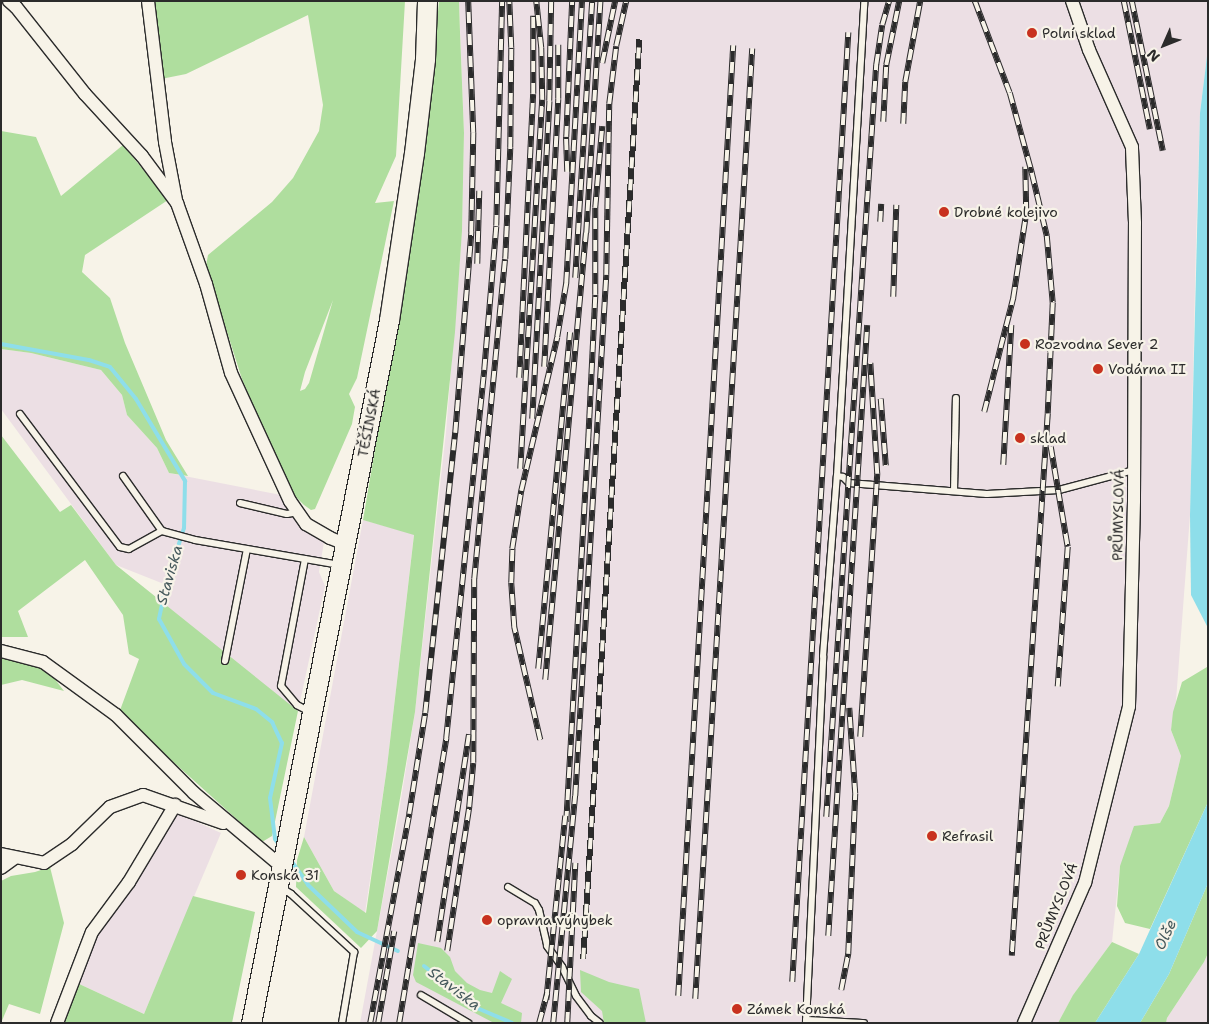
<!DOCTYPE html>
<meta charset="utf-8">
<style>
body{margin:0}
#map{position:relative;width:1209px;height:1024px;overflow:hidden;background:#f7f3e8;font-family:"Shantell Sans",sans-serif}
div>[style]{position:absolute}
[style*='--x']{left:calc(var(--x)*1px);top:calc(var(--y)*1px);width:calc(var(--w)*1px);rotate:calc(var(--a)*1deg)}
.built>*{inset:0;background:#ecdfe4}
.green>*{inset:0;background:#afde9e}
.water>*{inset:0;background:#8edeea}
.stream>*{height:4px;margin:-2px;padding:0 2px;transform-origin:2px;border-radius:2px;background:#8edeea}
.roads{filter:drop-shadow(1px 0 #2b2b2b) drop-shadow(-1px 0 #2b2b2b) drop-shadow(0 1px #2b2b2b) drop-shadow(0 -1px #2b2b2b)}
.service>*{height:6px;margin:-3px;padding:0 3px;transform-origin:3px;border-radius:3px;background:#f7f3e8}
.minor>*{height:12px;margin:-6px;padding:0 6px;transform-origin:6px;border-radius:6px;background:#f7f3e8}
.secondary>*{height:19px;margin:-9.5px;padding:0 9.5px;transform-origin:9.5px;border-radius:9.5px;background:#f7f3e8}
.rail>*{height:5.5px;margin-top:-2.75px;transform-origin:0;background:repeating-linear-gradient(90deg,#f7f3e8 0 11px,#2b2b2b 0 22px);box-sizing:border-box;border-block:1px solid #2b2b2b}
.dots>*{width:14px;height:14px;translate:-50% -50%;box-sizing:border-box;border:2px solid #f7f3e8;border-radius:50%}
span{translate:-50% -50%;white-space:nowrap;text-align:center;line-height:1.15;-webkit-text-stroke:4.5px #f7f3e8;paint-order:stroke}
.poi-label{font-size:14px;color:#2b2b2b}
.left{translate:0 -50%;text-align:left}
.street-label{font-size:14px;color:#2b2b2b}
.water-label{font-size:15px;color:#44585b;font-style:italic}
.frame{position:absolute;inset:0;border:2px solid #2b2b2b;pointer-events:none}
.north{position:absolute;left:1139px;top:20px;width:50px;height:50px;-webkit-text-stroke:4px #f7f3e8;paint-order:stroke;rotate:226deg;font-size:14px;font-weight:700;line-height:20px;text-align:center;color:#2b2b2b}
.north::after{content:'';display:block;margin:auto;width:18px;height:22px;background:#2b2b2b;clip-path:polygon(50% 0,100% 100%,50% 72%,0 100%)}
</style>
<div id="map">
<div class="built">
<div style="clip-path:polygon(459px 1px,1208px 1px,1208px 48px,1200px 113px,1196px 242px,1190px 515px,1176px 701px,1171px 730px,1181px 756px,1169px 806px,1160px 823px,1143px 825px,1120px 866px,1112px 942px,1073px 995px,1058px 1023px,360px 1023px,399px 812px,415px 712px,446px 432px,462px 231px,464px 133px)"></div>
<div style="clip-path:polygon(1px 349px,31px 353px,101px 370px,122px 395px,127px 415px,157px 448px,169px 473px,281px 495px,312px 535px,324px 542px,319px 572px,325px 586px,298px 711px,215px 692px,163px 620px,164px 584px,116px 565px,1px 409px)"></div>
<div style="clip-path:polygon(363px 520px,414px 534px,387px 767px,365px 913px,334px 891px,304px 837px)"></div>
<div style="clip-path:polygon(177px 813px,221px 833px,144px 1014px,77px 983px,96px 932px)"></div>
<div style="clip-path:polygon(1208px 953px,1208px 1023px,1166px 1023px,1167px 1018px,1204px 962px)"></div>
</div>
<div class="green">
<div style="clip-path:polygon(evenodd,152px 1px,405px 1px,396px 156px,375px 203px,394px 201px,357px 378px,349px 394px,355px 407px,352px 424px,315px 509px,311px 510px,304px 505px,291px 492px,272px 449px,242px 379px,206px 266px,208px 255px,272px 202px,293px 178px,319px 131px,323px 105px,308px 15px,186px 74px,161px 79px,152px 1px,333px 300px,309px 383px,305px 389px,300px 391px,305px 372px,333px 300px)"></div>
<div style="clip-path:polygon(439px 1px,459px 1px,460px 32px,464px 133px,462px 231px,455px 332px,415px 712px,377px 931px,361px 948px,296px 887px,297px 860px,304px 837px,334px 891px,366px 913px,387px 767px,414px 535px,363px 520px,425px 154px)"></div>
<div style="clip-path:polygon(1px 131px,36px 137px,61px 196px,123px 145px,168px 200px,85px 255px,82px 272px,110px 298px,125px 343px,166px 440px,188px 476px,169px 473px,157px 448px,127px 415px,122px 395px,101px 370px,31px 353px,1px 349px)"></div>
<div style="clip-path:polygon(1px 435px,60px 512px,71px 505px,116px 565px,298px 711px,272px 836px,262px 842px,119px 713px,139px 659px,129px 654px,123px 615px,85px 560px,18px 611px,28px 637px,1px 637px)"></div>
<div style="clip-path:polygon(1px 649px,51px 674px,64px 691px,22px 680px,1px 685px)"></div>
<div style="clip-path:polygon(1207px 667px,1208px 802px,1150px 929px,1125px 923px,1117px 906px,1120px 866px,1134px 826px,1160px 823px,1169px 806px,1181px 756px,1171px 730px,1173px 712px,1182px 682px)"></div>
<div style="clip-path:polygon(50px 867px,64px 923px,40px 1014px,9px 1004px,1px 1023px,1px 881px,11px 876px,35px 872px)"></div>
<div style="clip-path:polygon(1208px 883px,1208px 953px,1204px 962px,1167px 1018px,1166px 1023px,1140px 1023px,1169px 974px)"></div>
<div style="clip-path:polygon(193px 896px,255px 912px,232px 1023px,61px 1023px,77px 983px,144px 1014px)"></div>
<div style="clip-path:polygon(1112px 942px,1139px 954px,1095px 1023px,1058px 1023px,1073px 995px)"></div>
<div style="clip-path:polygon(418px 943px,441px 948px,450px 957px,455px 971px,467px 983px,480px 990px,492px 993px,500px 971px,512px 979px,501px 1003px,522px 1013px,521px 1023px,494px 1023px,416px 982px,413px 975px)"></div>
<div style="clip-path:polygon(580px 970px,609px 982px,639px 989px,646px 1023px,604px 1023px,602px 1011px,581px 992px)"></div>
</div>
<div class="water">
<div style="clip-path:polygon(1208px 48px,1208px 628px,1191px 595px,1190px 515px,1200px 113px)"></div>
<div style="clip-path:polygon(1208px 802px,1208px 883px,1169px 974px,1140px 1023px,1095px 1023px,1139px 954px)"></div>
</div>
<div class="stream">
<div style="--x:1;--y:344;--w:89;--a:10.3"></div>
<div style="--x:89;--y:360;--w:22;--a:18"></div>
<div style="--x:110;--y:367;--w:41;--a:50.9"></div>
<div style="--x:136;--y:399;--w:96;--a:59.1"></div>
<div style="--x:185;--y:481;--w:47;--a:91.2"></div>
<div style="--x:184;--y:528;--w:56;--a:107.8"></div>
<div style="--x:167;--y:581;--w:39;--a:102"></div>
<div style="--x:159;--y:619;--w:51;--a:60.9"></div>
<div style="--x:184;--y:664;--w:41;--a:45"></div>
<div style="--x:213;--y:693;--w:46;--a:20.4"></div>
<div style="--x:256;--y:709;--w:21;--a:39"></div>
<div style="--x:272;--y:722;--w:23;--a:65"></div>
<div style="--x:282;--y:743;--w:56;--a:102.3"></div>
<div style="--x:270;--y:798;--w:41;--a:83"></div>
<div style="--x:275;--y:839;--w:9;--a:54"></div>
<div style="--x:290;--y:859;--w:32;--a:55"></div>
<div style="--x:308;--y:885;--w:68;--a:43.8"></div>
<div style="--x:357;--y:932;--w:45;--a:24.9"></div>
<div style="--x:424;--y:966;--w:68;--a:38.4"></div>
<div style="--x:477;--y:1008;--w:38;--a:23"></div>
</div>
<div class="roads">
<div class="service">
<div style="--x:20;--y:414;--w:166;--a:53.1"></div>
<div style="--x:120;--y:547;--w:9;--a:13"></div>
<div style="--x:129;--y:549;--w:38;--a:-29"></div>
<div style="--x:123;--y:476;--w:67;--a:54.7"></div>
<div style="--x:162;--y:531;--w:34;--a:15"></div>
<div style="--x:195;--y:540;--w:147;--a:9.8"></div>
<div style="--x:837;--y:476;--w:6;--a:9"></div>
<div style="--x:843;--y:477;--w:8;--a:45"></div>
<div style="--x:849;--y:483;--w:138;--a:4.6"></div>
<div style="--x:987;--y:494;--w:72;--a:-3.2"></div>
<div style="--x:1059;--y:490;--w:78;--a:-14.9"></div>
<div style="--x:954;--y:491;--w:93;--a:-88.8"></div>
<div style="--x:240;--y:503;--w:48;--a:13.2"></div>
<div style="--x:287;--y:514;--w:11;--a:-10"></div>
<div style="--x:305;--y:559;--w:129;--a:100.7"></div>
<div style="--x:281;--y:686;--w:25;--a:50"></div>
<div style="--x:297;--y:705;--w:15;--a:28"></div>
<div style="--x:225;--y:661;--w:114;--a:-78.9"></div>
<div style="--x:280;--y:887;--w:13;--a:32"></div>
<div style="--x:291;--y:894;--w:86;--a:42.6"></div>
<div style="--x:354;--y:952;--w:72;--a:99.6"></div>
<div style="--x:508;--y:887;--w:31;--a:31"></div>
<div style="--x:535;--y:903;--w:8;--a:60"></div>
<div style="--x:539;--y:910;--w:37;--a:77"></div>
<div style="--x:547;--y:946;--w:26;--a:54"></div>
<div style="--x:562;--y:967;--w:32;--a:64"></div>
<div style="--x:576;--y:996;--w:25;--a:53"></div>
<div style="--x:591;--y:1016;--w:11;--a:38"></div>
<div style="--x:421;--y:995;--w:55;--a:30.8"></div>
<div style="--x:806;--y:1020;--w:58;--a:3"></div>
<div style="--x:806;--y:1023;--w:367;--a:-87.3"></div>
<div style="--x:823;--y:656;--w:181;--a:-85.6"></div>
<div style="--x:837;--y:476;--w:476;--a:-86.7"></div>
</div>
<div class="minor">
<div style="--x:9;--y:1;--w:9;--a:41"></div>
<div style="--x:16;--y:7;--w:111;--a:51.6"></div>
<div style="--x:85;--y:94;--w:84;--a:47.4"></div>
<div style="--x:142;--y:156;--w:59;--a:53.3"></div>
<div style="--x:177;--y:203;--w:86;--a:70.3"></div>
<div style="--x:206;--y:284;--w:92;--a:74.3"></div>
<div style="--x:231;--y:373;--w:141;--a:65.3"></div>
<div style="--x:290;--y:501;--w:28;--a:55"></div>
<div style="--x:306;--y:524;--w:28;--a:30"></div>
<div style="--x:330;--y:538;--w:17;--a:21"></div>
<div style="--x:148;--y:1;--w:142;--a:83.1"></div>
<div style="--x:165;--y:142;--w:59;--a:79.3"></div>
<div style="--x:1;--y:651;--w:43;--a:14.7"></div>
<div style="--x:43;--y:662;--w:90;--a:36"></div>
<div style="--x:116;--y:715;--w:110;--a:45"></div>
<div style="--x:194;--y:793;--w:114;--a:40"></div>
<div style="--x:1;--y:854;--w:44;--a:11.8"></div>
<div style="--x:44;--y:863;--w:34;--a:-34"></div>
<div style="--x:72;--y:844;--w:53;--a:-44.2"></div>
<div style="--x:110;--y:807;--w:35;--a:-20"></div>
<div style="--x:143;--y:795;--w:85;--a:19.3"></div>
<div style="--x:1;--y:868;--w:17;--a:-36"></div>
<div style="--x:57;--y:1023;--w:97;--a:-69"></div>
<div style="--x:92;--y:932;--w:62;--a:-53.5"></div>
<div style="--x:129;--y:882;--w:90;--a:-59.1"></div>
<div style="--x:1024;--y:1023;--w:153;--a:-66.5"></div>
<div style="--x:1085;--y:883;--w:182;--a:-76"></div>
<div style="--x:1129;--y:706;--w:205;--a:-88.6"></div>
<div style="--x:1134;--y:501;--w:278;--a:-89.8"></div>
<div style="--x:1135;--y:223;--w:76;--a:-92.3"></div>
<div style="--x:1132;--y:147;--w:106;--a:-113.9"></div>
<div style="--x:1089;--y:50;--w:52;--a:-109.1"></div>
</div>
<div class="secondary">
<div style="--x:251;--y:1023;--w:716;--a:-78.89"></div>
<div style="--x:389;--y:320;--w:169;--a:-81.5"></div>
<div style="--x:414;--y:153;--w:95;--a:-83.3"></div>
<div style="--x:425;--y:59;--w:58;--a:-88"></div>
</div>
</div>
<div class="rail">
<div style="--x:975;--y:1;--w:98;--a:69.2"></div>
<div style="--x:1010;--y:93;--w:83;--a:74.6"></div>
<div style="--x:1032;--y:173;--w:65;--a:76.6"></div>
<div style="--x:1047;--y:236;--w:67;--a:84.9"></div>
<div style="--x:1053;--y:303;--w:111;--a:92.6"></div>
<div style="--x:1048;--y:414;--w:543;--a:93.8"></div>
<div style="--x:1124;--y:1;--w:131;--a:78.5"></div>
<div style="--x:1132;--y:1;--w:153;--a:78.3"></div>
<div style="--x:602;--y:63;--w:63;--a:-78.2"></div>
<div style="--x:883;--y:122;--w:57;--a:-87"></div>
<div style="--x:886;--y:65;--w:65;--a:-78.5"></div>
<div style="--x:903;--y:124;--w:42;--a:-87.3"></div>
<div style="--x:905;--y:82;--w:82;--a:-79.5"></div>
<div style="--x:567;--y:172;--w:35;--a:-92"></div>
<div style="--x:566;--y:137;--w:136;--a:-87.5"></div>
<div style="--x:880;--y:222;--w:18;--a:-87"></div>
<div style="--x:477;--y:264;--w:73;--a:-88.4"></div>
<div style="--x:575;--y:278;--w:278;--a:-86.5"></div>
<div style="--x:893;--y:297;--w:92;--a:-88.1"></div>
<div style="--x:544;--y:367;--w:268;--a:-87"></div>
<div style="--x:558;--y:99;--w:54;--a:-90"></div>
<div style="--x:519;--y:378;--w:284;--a:-87.2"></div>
<div style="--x:533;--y:94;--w:78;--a:-90"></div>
<div style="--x:881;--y:399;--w:67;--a:85.7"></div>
<div style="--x:984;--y:412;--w:118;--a:-75.7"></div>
<div style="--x:1013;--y:298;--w:86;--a:-81.3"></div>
<div style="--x:1026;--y:213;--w:46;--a:-91.2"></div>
<div style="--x:532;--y:419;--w:318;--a:-86.9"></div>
<div style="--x:549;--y:101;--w:100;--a:-88.9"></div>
<div style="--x:1051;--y:447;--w:101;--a:80.4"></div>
<div style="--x:1068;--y:547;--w:140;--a:94.1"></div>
<div style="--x:1003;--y:465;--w:140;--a:-86.7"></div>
<div style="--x:520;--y:469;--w:370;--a:-86.6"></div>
<div style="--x:542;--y:100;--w:52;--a:-91.1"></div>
<div style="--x:541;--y:48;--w:47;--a:-96.1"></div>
<div style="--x:538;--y:669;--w:338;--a:-84.6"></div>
<div style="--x:545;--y:680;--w:449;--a:-84.8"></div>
<div style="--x:586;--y:233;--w:232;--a:-86.5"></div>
<div style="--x:860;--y:737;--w:264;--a:-86.3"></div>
<div style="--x:877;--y:474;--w:111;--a:-93.6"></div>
<div style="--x:540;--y:740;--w:116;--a:-103"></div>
<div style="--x:514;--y:627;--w:44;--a:-93.9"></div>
<div style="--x:511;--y:583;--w:34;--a:-88"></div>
<div style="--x:512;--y:549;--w:59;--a:-81.2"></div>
<div style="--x:521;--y:491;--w:158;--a:-76.8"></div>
<div style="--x:557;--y:337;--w:55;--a:-80.5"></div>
<div style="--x:566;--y:283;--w:282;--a:-86.8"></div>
<div style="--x:826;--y:817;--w:754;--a:-86.2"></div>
<div style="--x:876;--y:65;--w:40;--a:-81.5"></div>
<div style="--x:882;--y:25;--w:25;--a:-74"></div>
<div style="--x:566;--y:822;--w:383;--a:-86.7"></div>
<div style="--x:588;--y:440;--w:145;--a:-87.2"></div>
<div style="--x:595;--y:295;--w:87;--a:-90"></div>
<div style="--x:595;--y:208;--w:82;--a:-85.1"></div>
<div style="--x:828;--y:936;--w:612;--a:-86.35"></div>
<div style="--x:437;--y:942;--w:210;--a:-81.3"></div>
<div style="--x:447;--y:951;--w:146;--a:-81.3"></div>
<div style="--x:469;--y:807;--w:44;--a:-84.8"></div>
<div style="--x:473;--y:763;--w:184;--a:-89.7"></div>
<div style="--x:474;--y:579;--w:321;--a:-84.5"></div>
<div style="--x:505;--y:259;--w:111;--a:-87.4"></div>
<div style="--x:510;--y:148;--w:100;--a:-89.4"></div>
<div style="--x:511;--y:48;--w:47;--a:-92.4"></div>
<div style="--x:583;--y:959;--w:921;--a:-86.51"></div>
<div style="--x:792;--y:982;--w:951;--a:-86.62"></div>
<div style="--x:841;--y:990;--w:37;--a:-79"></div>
<div style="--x:848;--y:954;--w:160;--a:-87.5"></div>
<div style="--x:855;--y:794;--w:86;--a:-94"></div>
<div style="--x:678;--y:996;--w:952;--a:-86.69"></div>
<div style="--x:695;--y:999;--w:952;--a:-86.57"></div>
<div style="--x:546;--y:1000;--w:185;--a:-84.1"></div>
<div style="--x:370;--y:1023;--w:213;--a:-79.4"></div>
<div style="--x:409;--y:814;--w:102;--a:-81"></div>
<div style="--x:425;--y:713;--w:282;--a:-83.9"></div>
<div style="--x:455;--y:433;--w:202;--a:-85.4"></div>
<div style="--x:471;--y:232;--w:99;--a:-88.8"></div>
<div style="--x:473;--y:133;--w:132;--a:-92.2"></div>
<div style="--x:378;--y:1023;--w:93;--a:-80.1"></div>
<div style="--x:399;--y:1023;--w:289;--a:-80.6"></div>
<div style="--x:446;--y:738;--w:370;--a:-84.1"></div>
<div style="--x:484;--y:370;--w:144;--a:-85.2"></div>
<div style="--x:496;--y:226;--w:225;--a:-88.5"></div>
<div style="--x:539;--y:1023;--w:31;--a:-75"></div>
<div style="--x:553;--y:1023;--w:228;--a:-84.5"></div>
<div style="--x:575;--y:796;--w:522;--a:-86.59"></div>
<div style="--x:606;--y:275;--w:171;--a:-89"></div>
<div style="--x:609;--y:104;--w:58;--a:-83.1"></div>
<div style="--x:616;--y:46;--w:46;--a:-77.5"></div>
<div style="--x:567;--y:1023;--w:160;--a:-87.1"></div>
</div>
<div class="dots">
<div style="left:1032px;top:33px;background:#c8321e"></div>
<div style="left:944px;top:212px;background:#c8321e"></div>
<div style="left:1025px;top:344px;background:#c8321e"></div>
<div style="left:1098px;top:369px;background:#c8321e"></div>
<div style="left:1020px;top:438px;background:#c8321e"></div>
<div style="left:932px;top:836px;background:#c8321e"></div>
<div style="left:241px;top:875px;background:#c8321e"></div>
<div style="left:487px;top:920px;background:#c8321e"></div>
<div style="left:737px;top:1009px;background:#c8321e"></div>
</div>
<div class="poi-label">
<span class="left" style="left:1042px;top:33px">Polní sklad</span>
<span class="left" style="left:954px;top:212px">Drobné kolejivo</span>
<span class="left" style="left:1035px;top:344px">Rozvodna Sever 2</span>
<span class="left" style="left:1108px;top:369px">Vodárna II</span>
<span class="left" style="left:1030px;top:438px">sklad</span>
<span class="left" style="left:942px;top:836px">Refrasil</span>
<span class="left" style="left:251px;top:875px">Konská 31</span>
<span class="left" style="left:497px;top:920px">opravna výhybek</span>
<span class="left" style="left:747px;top:1009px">Zámek Konská</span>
</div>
<div class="street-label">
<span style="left:369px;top:423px;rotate:-79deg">TĚŠÍNSKÁ</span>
<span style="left:1118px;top:515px;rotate:-89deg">PRŮMYSLOVÁ</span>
<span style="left:1056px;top:906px;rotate:-68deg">PRŮMYSLOVÁ</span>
</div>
<div class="water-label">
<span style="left:170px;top:575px;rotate:-74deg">Staviska</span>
<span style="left:1166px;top:935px;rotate:-65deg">Olše</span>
<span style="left:454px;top:989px;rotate:37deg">Staviska</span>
</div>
<div class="frame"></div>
<div class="north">N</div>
</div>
